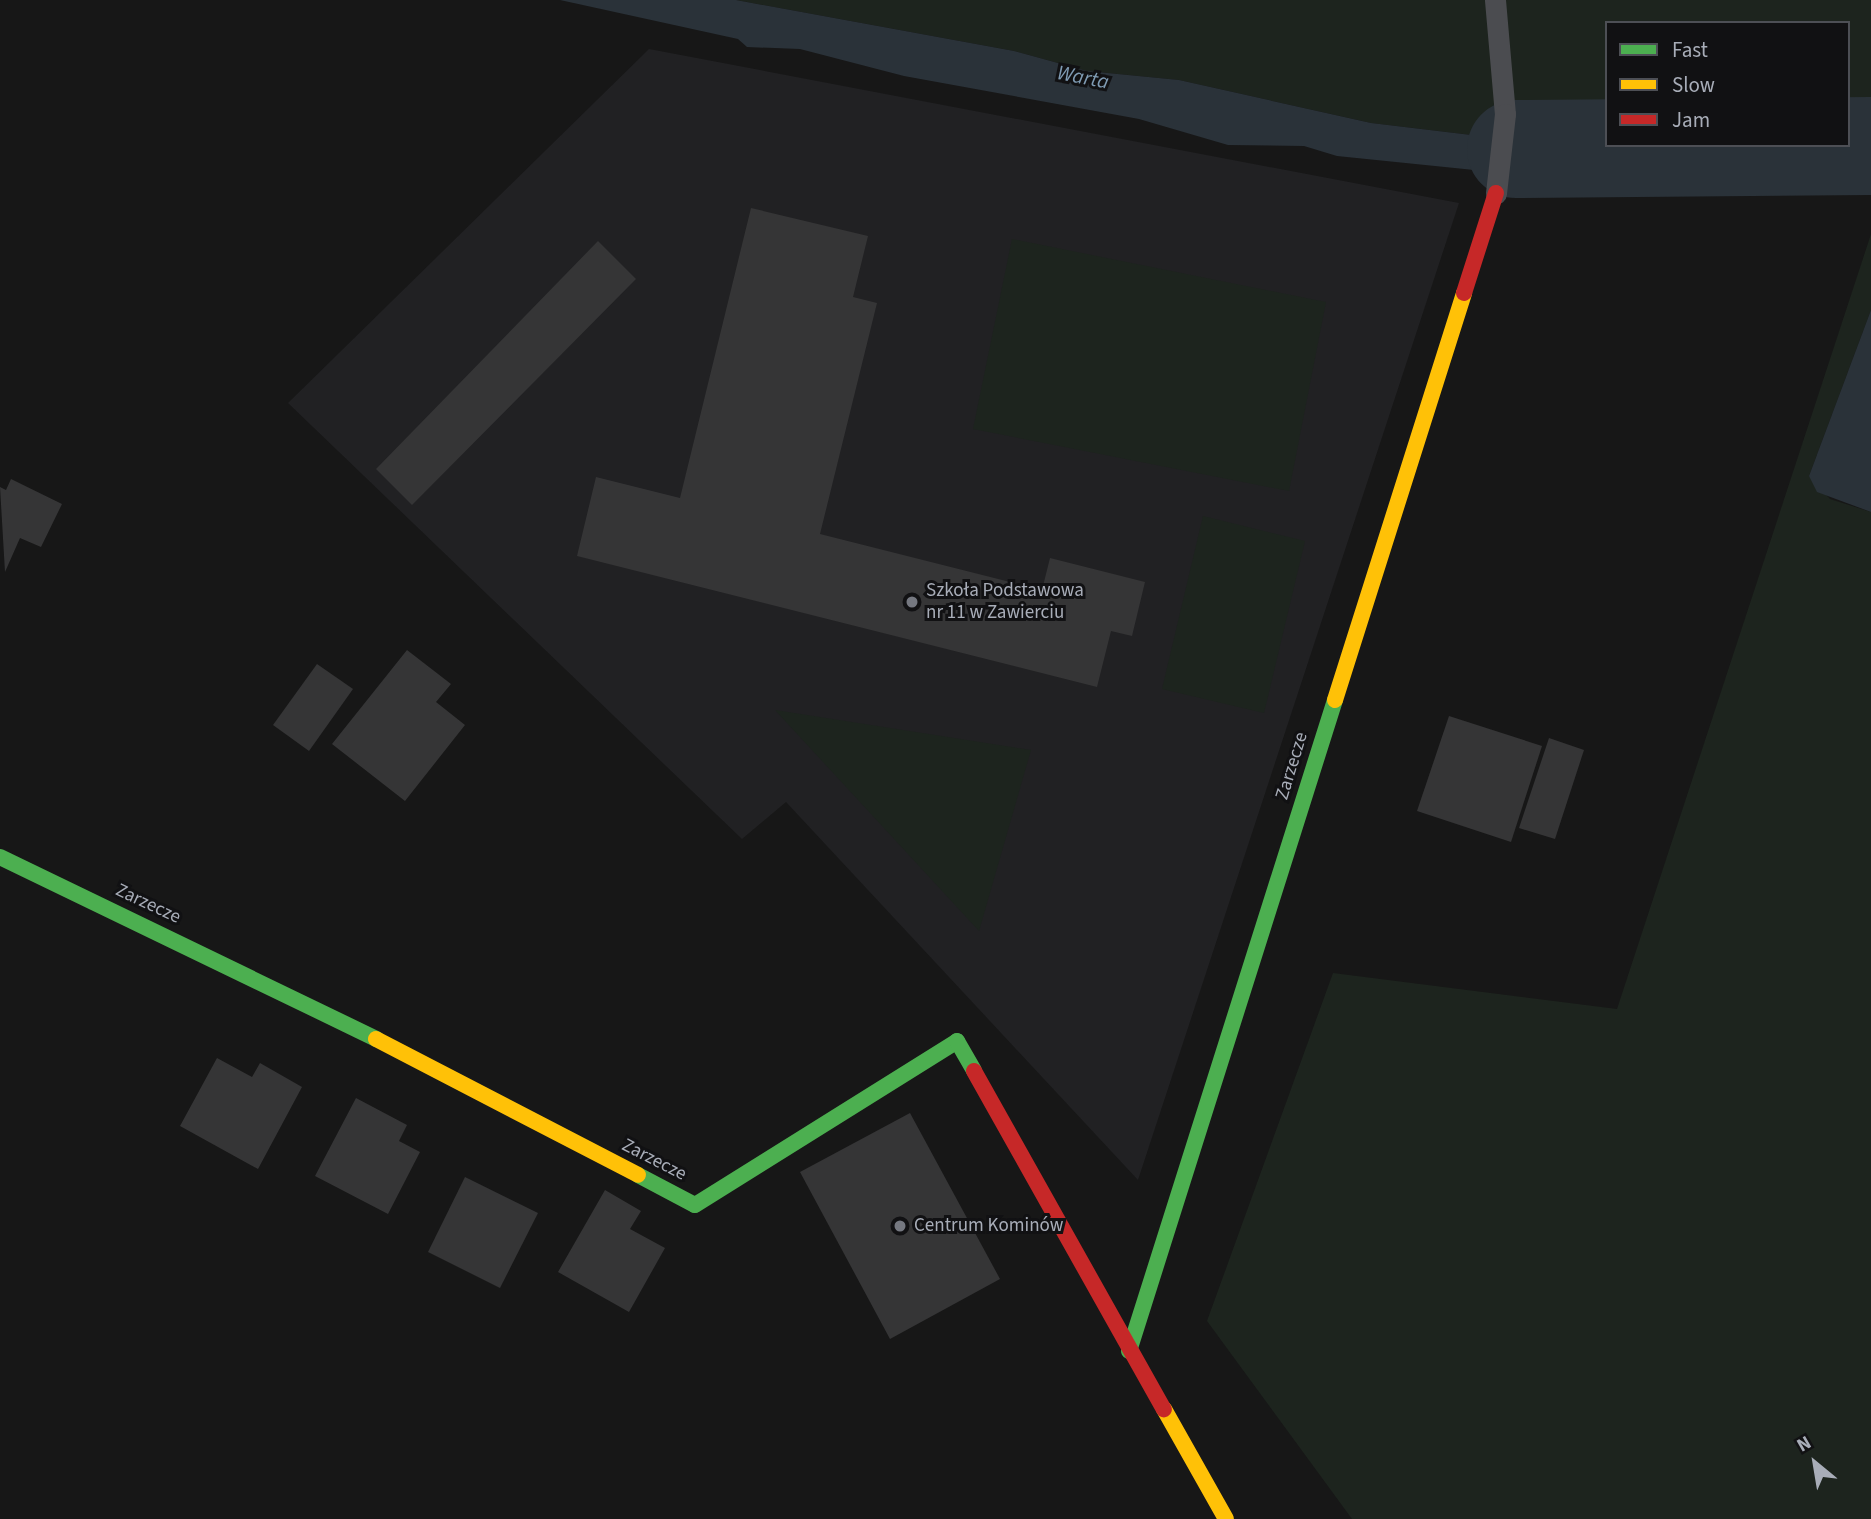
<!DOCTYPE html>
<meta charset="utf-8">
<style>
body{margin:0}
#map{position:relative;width:1871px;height:1519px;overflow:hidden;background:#171717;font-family:"Source Sans 3",sans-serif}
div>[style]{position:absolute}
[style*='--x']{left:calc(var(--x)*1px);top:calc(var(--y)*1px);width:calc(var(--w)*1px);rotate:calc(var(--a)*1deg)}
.built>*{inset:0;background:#212123}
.green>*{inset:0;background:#1d241e}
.water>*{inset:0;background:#2a3239}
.river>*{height:98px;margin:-49px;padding:0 49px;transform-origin:49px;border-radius:49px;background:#2a3239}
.building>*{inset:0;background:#353536}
.lane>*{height:21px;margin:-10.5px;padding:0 10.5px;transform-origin:10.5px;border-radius:10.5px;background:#4b4c50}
.fast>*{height:16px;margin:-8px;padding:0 8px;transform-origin:8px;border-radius:8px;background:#4caf50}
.slow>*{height:16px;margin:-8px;padding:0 8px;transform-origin:8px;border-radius:8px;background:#ffc107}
.jam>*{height:16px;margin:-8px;padding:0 8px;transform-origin:8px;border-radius:8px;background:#c62828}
.dots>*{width:19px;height:19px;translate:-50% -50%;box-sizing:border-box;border:4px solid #111113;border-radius:50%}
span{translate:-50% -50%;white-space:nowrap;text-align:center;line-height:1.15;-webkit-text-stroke:6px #111113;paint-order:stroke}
.poi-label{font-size:19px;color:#a8adb8}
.left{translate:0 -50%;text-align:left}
.street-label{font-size:19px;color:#a8adb8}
.water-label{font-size:21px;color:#7f9bb3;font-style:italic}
.legend{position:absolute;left:1605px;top:21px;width:245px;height:126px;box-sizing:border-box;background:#111113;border:2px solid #4d4f55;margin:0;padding:9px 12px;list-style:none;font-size:21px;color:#a8adb8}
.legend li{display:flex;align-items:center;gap:14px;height:35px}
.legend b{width:35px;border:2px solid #4d4f55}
.north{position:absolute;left:1780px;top:1428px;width:70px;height:70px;-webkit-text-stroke:5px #111113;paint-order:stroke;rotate:330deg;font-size:19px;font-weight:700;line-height:28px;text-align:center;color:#a8adb8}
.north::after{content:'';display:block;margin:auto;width:24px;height:32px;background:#a8adb8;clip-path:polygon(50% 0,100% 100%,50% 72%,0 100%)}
</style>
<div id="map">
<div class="built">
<div style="clip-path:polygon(649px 49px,1459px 203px,1138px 1180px,786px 802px,742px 839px,288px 403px)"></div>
</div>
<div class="green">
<div style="clip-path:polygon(736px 0,1871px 0,1871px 130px,1848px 128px,1848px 23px,1607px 23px,1607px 136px,1520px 135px,1520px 124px,1490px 120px,1488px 137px,1371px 123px,1179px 80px,1087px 71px,1014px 51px)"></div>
<div style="clip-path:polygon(1871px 234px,1871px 310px,1809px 476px,1830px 499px,1871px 512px,1871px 1519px,1352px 1519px,1207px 1321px,1333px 973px,1617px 1009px)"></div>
<div style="clip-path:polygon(1012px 239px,1326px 302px,1289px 491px,973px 429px)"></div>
<div style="clip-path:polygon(1203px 516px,1305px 541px,1264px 713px,1162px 689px)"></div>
<div style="clip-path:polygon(775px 710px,1031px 750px,979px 931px)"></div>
</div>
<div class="water">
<div style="clip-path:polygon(560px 0,736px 0,1014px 51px,1087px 71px,1179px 80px,1371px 123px,1488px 137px,1484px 171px,1337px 156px,1304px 146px,1228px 145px,1139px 119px,904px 76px,800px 49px,747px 47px,738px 39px)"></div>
<div style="clip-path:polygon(1848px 128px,1871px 130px,1871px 157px,1708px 160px,1610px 180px,1517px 159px,1520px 135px,1607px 136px,1607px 145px,1848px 145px)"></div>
<div style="clip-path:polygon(1871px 310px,1871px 512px,1817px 492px,1809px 476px)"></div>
</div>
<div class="river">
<div style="--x:1516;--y:149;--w:355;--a:-0.5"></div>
</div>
<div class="building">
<div style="clip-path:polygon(751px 208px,868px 236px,853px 297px,877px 303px,820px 534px,1042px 590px,1050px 558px,1145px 582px,1132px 636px,1111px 631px,1097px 687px,577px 556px,596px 477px,680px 498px)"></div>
<div style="clip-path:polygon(598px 241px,636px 279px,412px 505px,376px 469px)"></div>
<div style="clip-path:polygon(11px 479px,62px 504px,41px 547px,20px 538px,5px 572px,0 487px,6px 490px)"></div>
<div style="clip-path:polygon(407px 650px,451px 684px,436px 702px,465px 725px,405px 801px,332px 744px)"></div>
<div style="clip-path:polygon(317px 664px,353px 689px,309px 751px,273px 725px)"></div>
<div style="clip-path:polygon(1449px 716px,1542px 746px,1511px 842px,1417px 811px)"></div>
<div style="clip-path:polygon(1549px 738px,1584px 750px,1555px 839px,1519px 828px)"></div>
<div style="clip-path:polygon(217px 1058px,252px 1077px,260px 1063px,302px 1087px,258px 1169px,180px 1126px)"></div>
<div style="clip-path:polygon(356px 1098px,407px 1125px,399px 1141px,420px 1152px,388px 1214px,315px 1176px)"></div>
<div style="clip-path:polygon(910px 1113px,1000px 1279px,890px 1339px,800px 1172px)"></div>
<div style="clip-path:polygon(465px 1177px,538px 1213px,500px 1288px,428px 1252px)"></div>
<div style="clip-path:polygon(605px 1190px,641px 1211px,630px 1229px,665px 1248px,629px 1312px,558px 1272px)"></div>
</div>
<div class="lane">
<div style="--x:1495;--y:0;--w:114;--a:85"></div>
<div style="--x:1505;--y:114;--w:80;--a:96.5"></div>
</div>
<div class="fast">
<div style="--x:0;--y:857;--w:418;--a:25.8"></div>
<div style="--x:638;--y:1175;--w:64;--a:27.8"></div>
<div style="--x:695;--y:1205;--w:309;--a:-32"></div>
<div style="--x:957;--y:1041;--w:34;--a:60"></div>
<div style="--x:1129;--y:1351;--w:683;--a:-72.44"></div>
</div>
<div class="slow">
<div style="--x:1335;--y:700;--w:427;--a:-72.4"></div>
<div style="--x:376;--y:1039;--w:295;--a:27.4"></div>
<div style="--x:1164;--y:1409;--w:126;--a:60.6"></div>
</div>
<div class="jam">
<div style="--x:1464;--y:293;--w:105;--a:-72.3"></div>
<div style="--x:974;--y:1071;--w:388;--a:60.7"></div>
</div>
<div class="dots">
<div style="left:912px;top:602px;background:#757880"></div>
<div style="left:900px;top:1226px;background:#757880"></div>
</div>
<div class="poi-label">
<span class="left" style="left:926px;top:602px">Szkoła Podstawowa<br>nr 11 w Zawierciu</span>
<span class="left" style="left:914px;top:1226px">Centrum Kominów</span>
</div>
<div class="street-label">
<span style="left:1292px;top:766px;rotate:-73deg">Zarzecze</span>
<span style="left:148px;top:904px;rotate:25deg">Zarzecze</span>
<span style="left:654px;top:1160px;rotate:27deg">Zarzecze</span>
</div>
<div class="water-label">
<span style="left:1083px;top:77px;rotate:11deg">Warta</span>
</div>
<ul class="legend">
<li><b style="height:9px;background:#4caf50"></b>Fast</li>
<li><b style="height:9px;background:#ffc107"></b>Slow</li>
<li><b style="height:9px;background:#c62828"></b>Jam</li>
</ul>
<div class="north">N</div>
</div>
